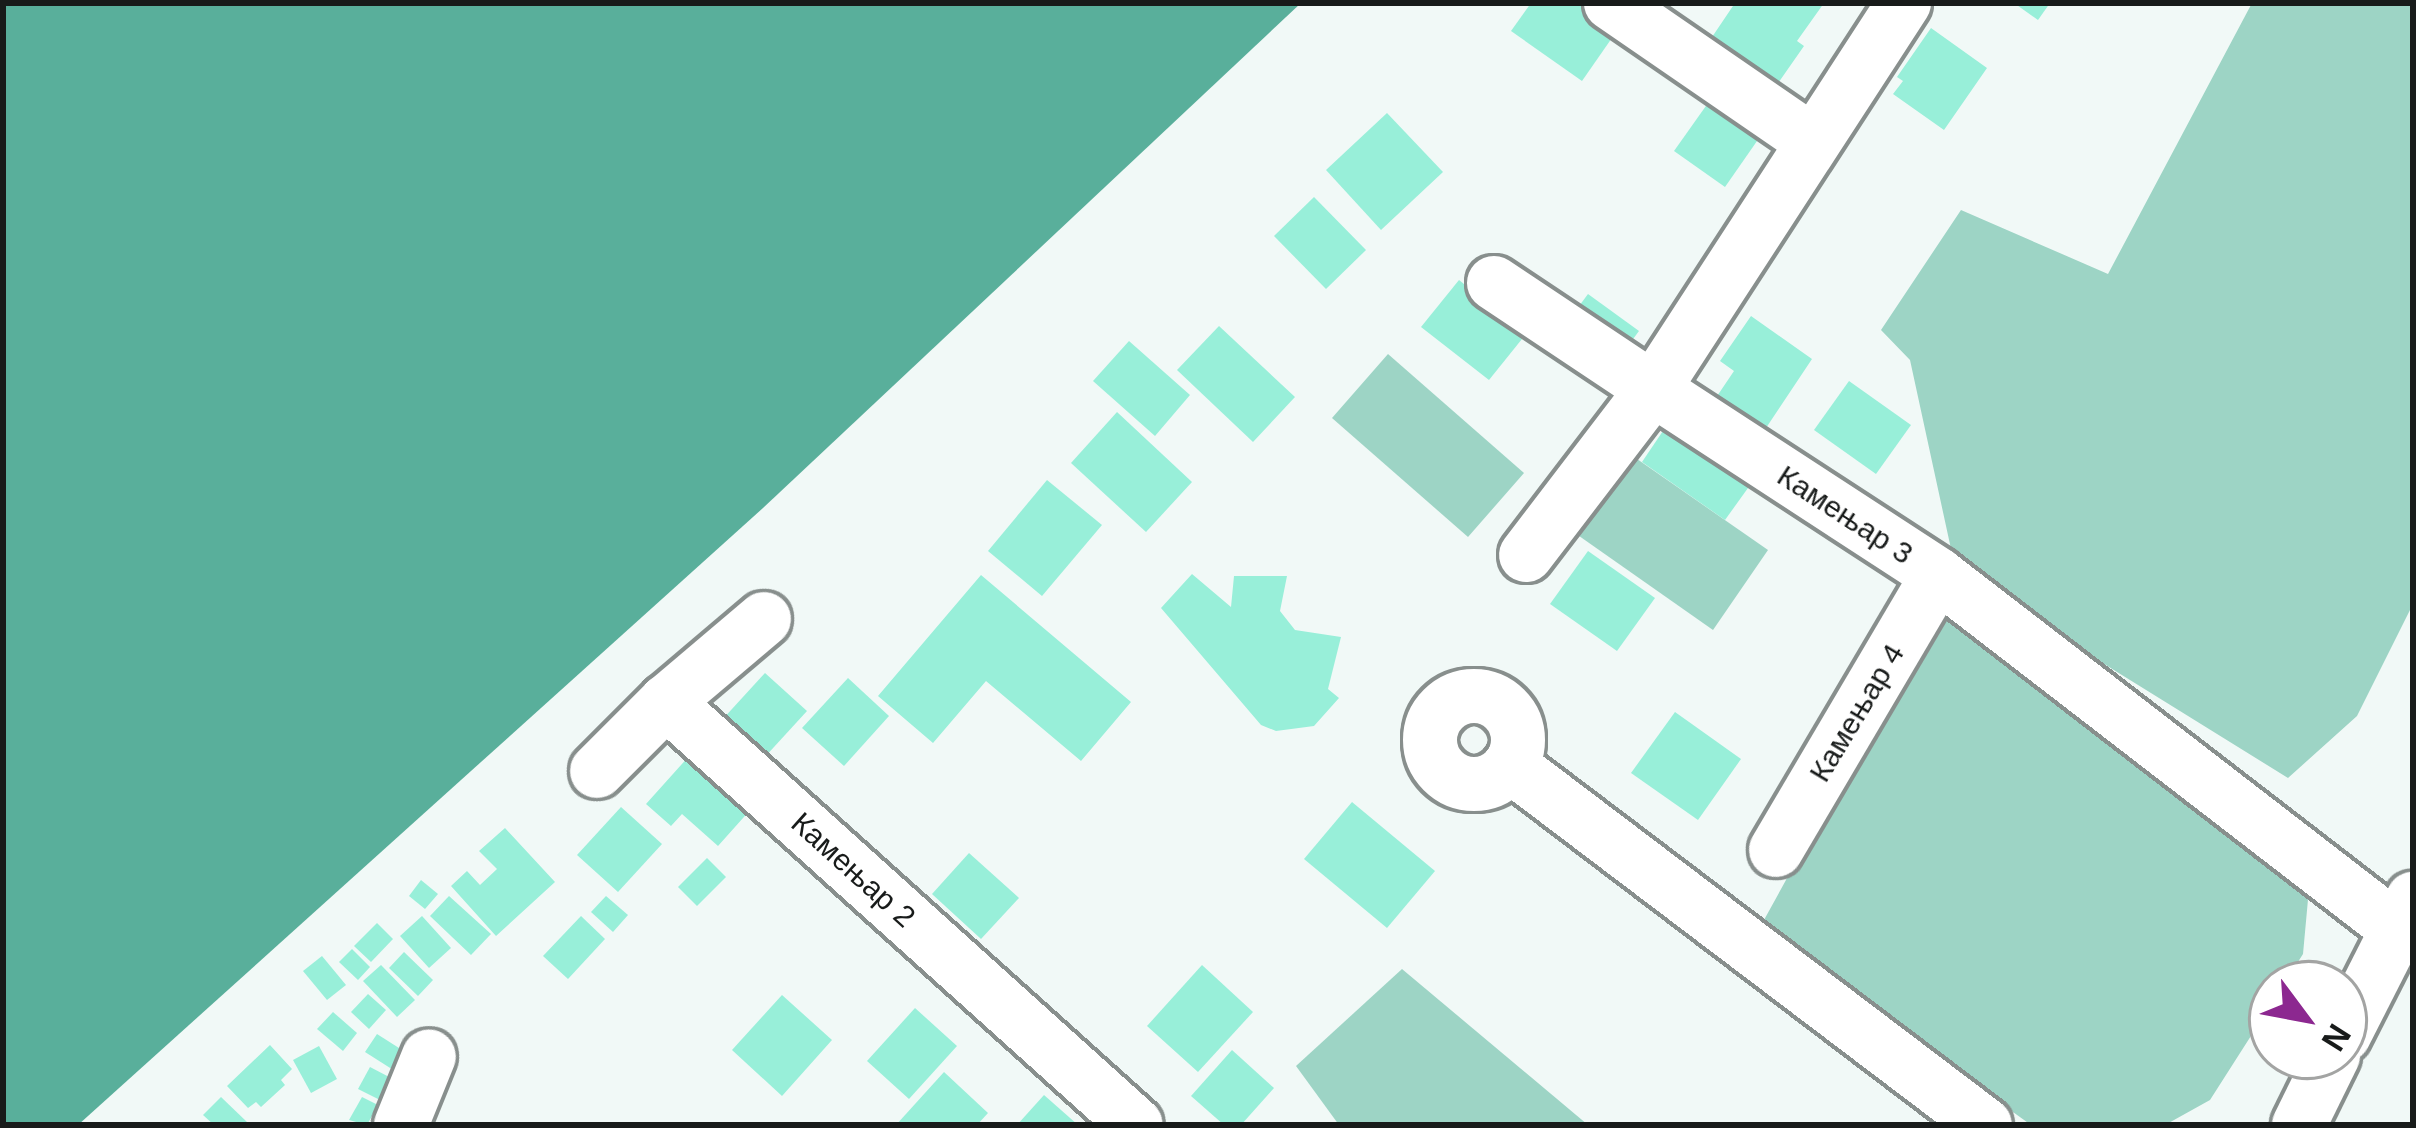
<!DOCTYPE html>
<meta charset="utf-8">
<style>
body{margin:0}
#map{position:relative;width:2416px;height:1128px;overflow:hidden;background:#f1f9f7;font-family:Arial,sans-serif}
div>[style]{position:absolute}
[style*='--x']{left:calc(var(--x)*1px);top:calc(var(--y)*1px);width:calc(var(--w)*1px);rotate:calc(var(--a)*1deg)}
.green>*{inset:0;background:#9dd4c5}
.water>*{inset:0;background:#59af9b}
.building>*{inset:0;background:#98efd9}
.roads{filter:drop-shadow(3px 0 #888f8d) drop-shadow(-3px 0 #888f8d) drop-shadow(0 3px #888f8d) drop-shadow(0 -3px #888f8d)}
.minor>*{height:54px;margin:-27px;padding:0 27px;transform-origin:27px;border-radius:27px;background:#fff}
.minor>.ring{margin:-27px;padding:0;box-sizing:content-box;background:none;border:54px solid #fff;border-radius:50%}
span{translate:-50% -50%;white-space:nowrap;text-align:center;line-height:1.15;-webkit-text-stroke:9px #fff;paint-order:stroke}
.street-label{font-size:30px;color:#181b1a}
.frame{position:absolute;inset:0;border:6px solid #181b1a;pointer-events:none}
.north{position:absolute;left:2248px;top:960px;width:120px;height:120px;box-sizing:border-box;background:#fff;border:3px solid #a3a4a3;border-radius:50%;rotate:122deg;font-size:33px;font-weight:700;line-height:48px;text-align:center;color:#181b1a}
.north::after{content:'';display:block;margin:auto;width:42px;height:54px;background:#8c2890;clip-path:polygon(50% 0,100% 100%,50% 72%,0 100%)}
</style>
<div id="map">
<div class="green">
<div style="clip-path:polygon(2252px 3px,2413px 3px,2413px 604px,2357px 716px,2288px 778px,1956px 572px,1910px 360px,1881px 330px,1961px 210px,2108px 274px)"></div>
<div style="clip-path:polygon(1388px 354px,1524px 473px,1468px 537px,1332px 418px)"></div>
<div style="clip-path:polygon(1627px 452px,1768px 550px,1713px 630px,1572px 531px)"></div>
<div style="clip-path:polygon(1934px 612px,2313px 845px,2303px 954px,2284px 984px,2272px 984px,2272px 1003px,2210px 1100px,2165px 1125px,2031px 1125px,1759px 929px)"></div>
<div style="clip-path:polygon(1402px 969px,1588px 1125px,1339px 1125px,1296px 1066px)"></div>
</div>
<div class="water">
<div style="clip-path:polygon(3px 3px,1301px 3px,763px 508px,78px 1125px,3px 1125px)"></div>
</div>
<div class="building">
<div style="clip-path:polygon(1531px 3px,1595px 3px,1614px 35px,1582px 81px,1511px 31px)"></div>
<div style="clip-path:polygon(1735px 3px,1824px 3px,1797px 41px,1804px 46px,1774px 89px,1708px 43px)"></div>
<div style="clip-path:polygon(2014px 3px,2050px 3px,2038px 20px)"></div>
<div style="clip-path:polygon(1931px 28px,1987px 68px,1944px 130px,1893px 94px,1903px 81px,1897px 77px)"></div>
<div style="clip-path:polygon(1713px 96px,1764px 131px,1725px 187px,1674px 151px)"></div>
<div style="clip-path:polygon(1387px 113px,1443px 172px,1381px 230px,1326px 170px)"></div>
<div style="clip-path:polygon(1314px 197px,1366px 250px,1326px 289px,1274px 236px)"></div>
<div style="clip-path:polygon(1459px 280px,1526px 334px,1489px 380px,1421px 327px)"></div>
<div style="clip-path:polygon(1588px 294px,1639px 331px,1619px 358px,1568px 321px)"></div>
<div style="clip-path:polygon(1751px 316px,1812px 359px,1756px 443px,1707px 411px,1734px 371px,1720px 361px)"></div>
<div style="clip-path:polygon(1219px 326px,1295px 397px,1253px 442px,1177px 370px)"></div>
<div style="clip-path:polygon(1129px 341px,1190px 395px,1155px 436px,1093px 381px)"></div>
<div style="clip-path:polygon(1849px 381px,1911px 425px,1876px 474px,1814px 430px)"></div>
<div style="clip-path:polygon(1117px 412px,1192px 482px,1146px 532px,1071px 463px)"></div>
<div style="clip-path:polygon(1669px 422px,1753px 481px,1725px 520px,1642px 462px)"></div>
<div style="clip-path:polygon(1047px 480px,1102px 525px,1042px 596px,988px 551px)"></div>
<div style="clip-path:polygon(1588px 551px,1655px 598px,1617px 651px,1550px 604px)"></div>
<div style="clip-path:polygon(1192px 574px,1231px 607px,1234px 576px,1287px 576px,1280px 611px,1295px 630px,1341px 637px,1328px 689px,1339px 698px,1314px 726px,1276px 731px,1261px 725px,1161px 608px)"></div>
<div style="clip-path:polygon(981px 575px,1131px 702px,1081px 761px,986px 681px,933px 743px,878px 696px)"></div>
<div style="clip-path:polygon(765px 673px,807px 711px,763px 759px,721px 721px)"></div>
<div style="clip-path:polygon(848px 678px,889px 716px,844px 766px,802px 728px)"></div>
<div style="clip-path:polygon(1675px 712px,1741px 759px,1698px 820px,1631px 773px)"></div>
<div style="clip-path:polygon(699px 745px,760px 799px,718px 846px,682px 814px,671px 826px,646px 804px)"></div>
<div style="clip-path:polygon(1352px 802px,1435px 871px,1387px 928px,1304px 859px)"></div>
<div style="clip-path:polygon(621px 807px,662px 844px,618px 892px,577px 855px)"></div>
<div style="clip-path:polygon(505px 828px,555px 882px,496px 936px,451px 886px,467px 871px,480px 885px,497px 869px,479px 851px)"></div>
<div style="clip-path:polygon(969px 853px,1019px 898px,981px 939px,932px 894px)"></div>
<div style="clip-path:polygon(707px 858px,726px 877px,697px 906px,678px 887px)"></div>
<div style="clip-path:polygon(421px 880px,438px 894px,425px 909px,409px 896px)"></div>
<div style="clip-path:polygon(449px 896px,491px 934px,471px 955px,430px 916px)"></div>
<div style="clip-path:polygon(606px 896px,628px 915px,613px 932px,591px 912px)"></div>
<div style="clip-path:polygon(422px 916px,451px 948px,429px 968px,400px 936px)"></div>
<div style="clip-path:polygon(581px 916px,605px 939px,568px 979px,543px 956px)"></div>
<div style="clip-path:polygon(377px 923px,393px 939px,371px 962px,354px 946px)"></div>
<div style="clip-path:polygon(352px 949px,370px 967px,358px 980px,339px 962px)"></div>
<div style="clip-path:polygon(404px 952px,433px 980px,418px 996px,389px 968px)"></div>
<div style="clip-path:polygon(322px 956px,346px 985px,327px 1000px,303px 971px)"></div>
<div style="clip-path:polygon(381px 965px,415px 1000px,397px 1017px,363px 981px)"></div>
<div style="clip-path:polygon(1202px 965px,1253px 1012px,1198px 1072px,1147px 1026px)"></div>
<div style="clip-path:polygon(368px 994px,386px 1010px,369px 1029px,351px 1012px)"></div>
<div style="clip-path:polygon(782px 995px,832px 1040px,782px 1096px,732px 1050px)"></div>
<div style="clip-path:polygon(915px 1008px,957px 1046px,909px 1099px,867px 1061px)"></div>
<div style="clip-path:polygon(333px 1012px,357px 1033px,343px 1051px,317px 1029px)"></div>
<div style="clip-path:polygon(377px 1034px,410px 1055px,398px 1073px,365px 1052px)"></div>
<div style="clip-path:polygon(270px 1045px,292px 1069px,281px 1080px,285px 1085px,261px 1107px,256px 1102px,248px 1108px,227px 1086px)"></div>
<div style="clip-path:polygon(319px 1046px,337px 1079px,311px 1093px,293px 1060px)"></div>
<div style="clip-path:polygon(1232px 1050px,1274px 1088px,1241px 1125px,1224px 1125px,1191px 1096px)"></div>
<div style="clip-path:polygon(370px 1067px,393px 1079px,382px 1101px,358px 1089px)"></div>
<div style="clip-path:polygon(944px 1072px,988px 1113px,977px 1125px,896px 1125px)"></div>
<div style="clip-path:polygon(1044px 1095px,1078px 1125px,1017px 1125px)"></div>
<div style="clip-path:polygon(221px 1097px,247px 1122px,244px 1125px,214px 1125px,203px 1115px)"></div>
<div style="clip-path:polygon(362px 1097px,378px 1105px,367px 1125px,349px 1120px)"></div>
</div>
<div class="roads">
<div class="minor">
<div style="--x:1611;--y:3;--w:244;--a:34.5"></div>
<div style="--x:1904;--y:3;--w:460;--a:123"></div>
<div style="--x:1653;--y:389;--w:340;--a:33.1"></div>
<div style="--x:1938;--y:575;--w:580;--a:37.64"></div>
<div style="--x:1494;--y:283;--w:191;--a:33.7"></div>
<div style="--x:1653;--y:389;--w:209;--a:127.4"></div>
<div style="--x:764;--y:619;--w:128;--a:139.7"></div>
<div style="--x:666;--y:702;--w:632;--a:41.99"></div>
<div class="ring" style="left:1430px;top:696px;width:34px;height:34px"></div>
<div style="--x:1510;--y:765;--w:596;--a:37.16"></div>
<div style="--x:597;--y:771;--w:98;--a:-45"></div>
<div style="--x:1776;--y:850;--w:319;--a:-59.5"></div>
<div style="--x:2344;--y:1035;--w:153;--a:-63.1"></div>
<div style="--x:401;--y:1125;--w:74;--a:-67.9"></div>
<div style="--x:2299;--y:1125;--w:77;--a:-63.8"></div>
</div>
</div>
<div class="street-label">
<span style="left:1845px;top:515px;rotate:33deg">Камењар 3</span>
<span style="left:1857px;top:713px;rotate:-59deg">Камењар 4</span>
<span style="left:853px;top:870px;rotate:42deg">Камењар 2</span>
</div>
<div class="frame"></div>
<div class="north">N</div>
</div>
